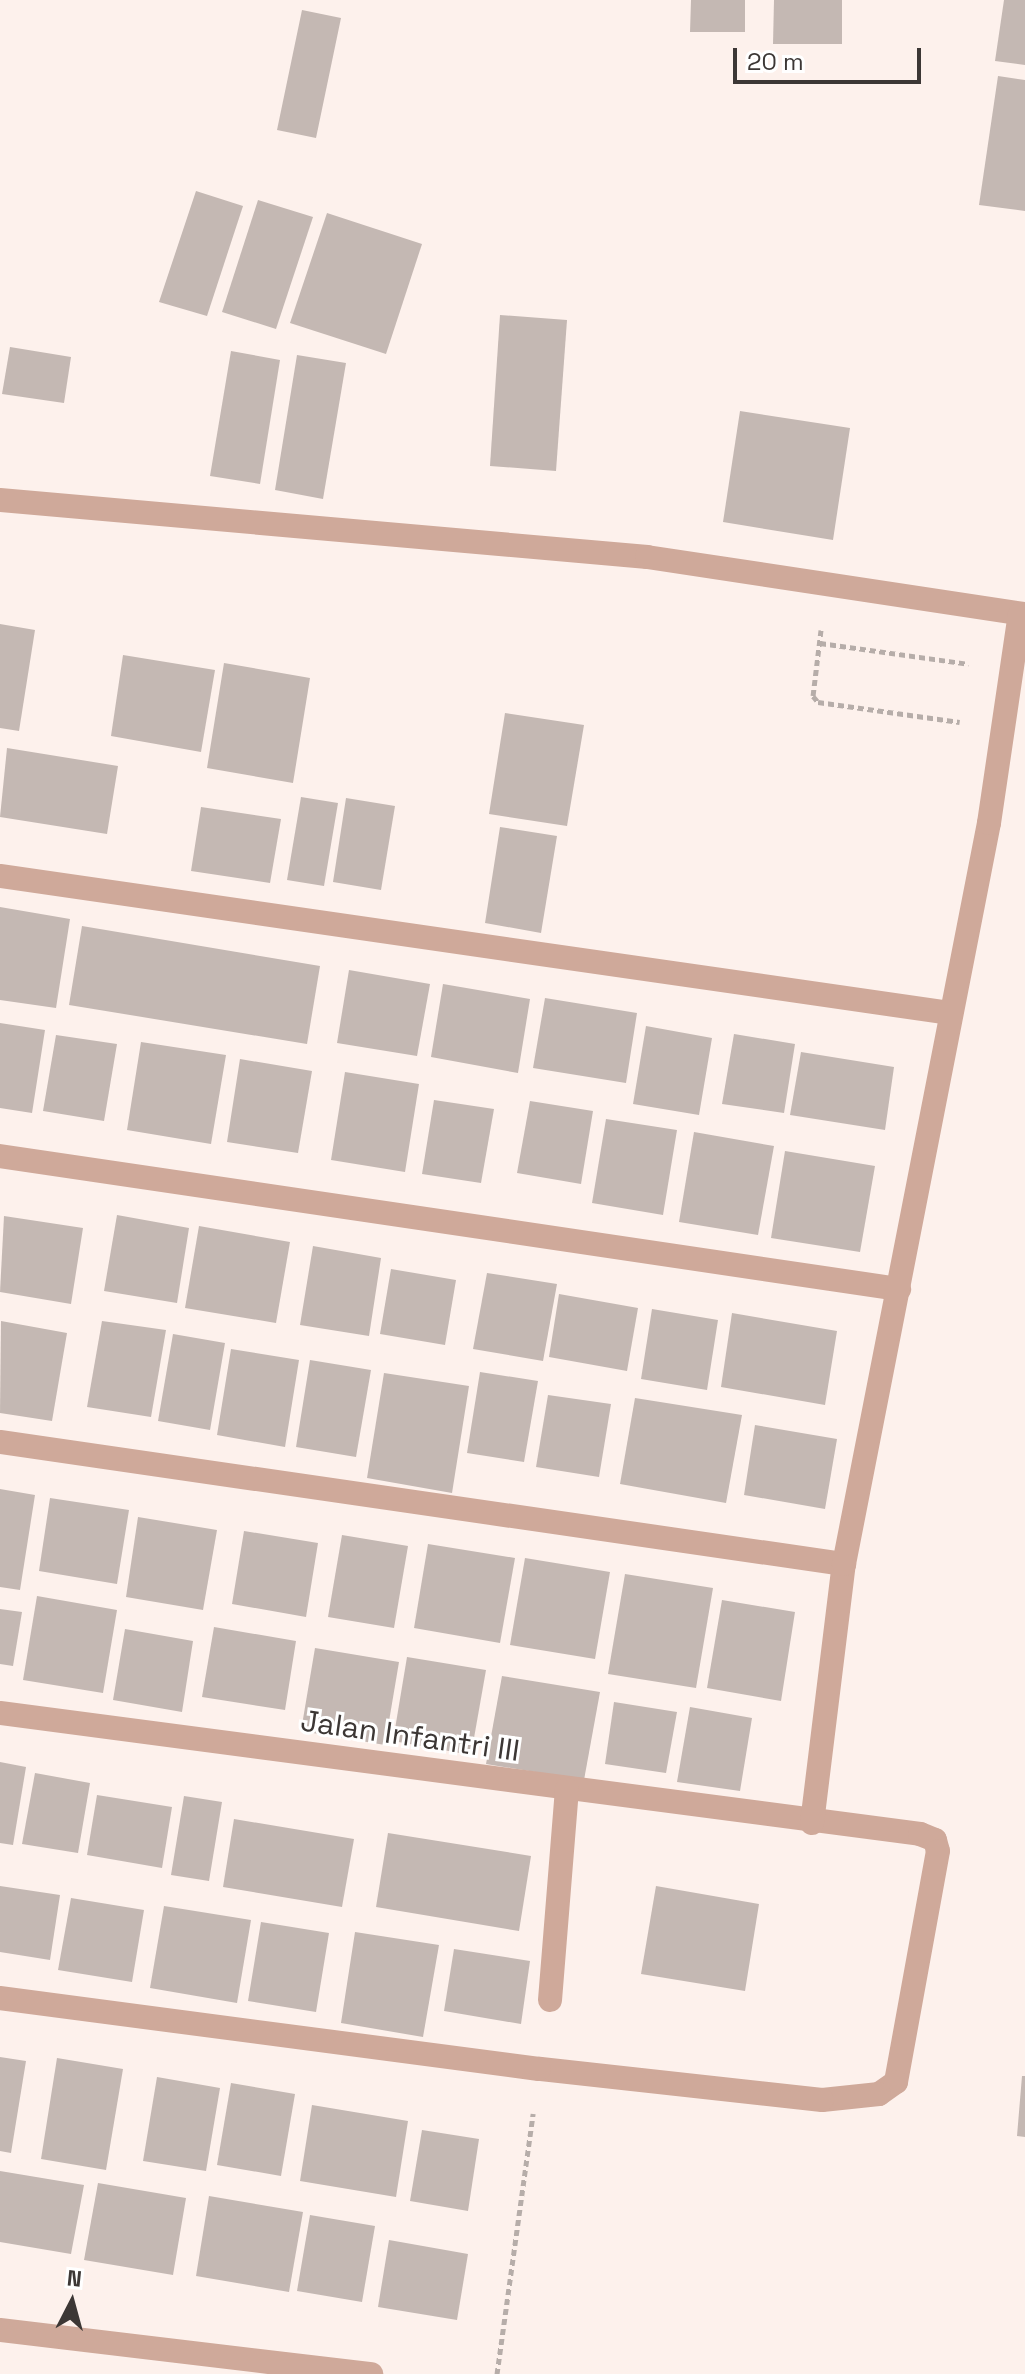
<!DOCTYPE html>
<style>
body{margin:0}
#map{position:relative;width:1025px;height:2374px;overflow:hidden;background:#fdf1ec;font-family:"Space Grotesk",sans-serif}
div>[style]{position:absolute}
[style*='--x']{left:calc(var(--x)*1px);top:calc(var(--y)*1px);width:calc(var(--w)*1px);rotate:calc(var(--a)*1deg)}
.building>*{inset:0;background:#c4b8b3}
.path>*{height:5px;margin-top:-2.5px;transform-origin:0;background:repeating-linear-gradient(90deg,#b6ada9 0 6px,transparent 0 10px)}
.minor>*{height:24px;margin:-12px;padding:0 12px;transform-origin:12px;border-radius:12px;background:#cfa99a}
span{translate:-50% -50%;white-space:nowrap;text-align:center;line-height:1.15;-webkit-text-stroke:6px #fff;paint-order:stroke}
.street-label{font-size:30px;color:#3c3735}
.north{position:absolute;left:32px;top:2262px;width:80px;height:80px;-webkit-text-stroke:6px #fff;paint-order:stroke;rotate:6deg;font-size:22px;font-weight:700;line-height:32px;text-align:center;color:#3c3735}
.north::after{content:'';display:block;margin:auto;width:28px;height:36px;background:#3c3735;clip-path:polygon(50% 0,100% 100%,50% 72%,0 100%)}
.scale{position:absolute;left:733px;top:48px;width:188px;height:36px;box-sizing:border-box;border:4px solid #3c3735;border-top:0;padding-left:10px;font-size:24px;line-height:28px;white-space:nowrap;color:#3c3735;-webkit-text-stroke:6px #fff;paint-order:stroke}
</style>
<div id="map">
<div class="building">
<div style="clip-path:polygon(691px 0,745px 0,745px 32px,690px 32px)"></div>
<div style="clip-path:polygon(774px 0,842px 0,842px 44px,773px 44px)"></div>
<div style="clip-path:polygon(1004px 0,1025px 0,1025px 65px,995px 61px)"></div>
<div style="clip-path:polygon(302px 10px,341px 18px,316px 138px,277px 130px)"></div>
<div style="clip-path:polygon(998px 76px,1025px 80px,1025px 211px,979px 205px)"></div>
<div style="clip-path:polygon(196px 191px,243px 206px,207px 316px,159px 302px)"></div>
<div style="clip-path:polygon(258px 200px,313px 217px,276px 329px,222px 312px)"></div>
<div style="clip-path:polygon(327px 213px,422px 244px,386px 354px,290px 323px)"></div>
<div style="clip-path:polygon(500px 315px,567px 320px,556px 471px,490px 466px)"></div>
<div style="clip-path:polygon(10px 347px,71px 357px,64px 403px,2px 394px)"></div>
<div style="clip-path:polygon(231px 351px,280px 360px,260px 484px,210px 476px)"></div>
<div style="clip-path:polygon(297px 355px,346px 363px,323px 499px,275px 490px)"></div>
<div style="clip-path:polygon(740px 411px,850px 428px,833px 540px,723px 522px)"></div>
<div style="clip-path:polygon(0 624px,35px 630px,19px 731px,0 728px)"></div>
<div style="clip-path:polygon(123px 655px,215px 670px,201px 752px,111px 736px)"></div>
<div style="clip-path:polygon(224px 663px,310px 678px,293px 783px,207px 768px)"></div>
<div style="clip-path:polygon(505px 713px,584px 725px,567px 826px,489px 814px)"></div>
<div style="clip-path:polygon(7px 748px,118px 766px,107px 834px,0 817px)"></div>
<div style="clip-path:polygon(301px 797px,338px 803px,324px 886px,287px 880px)"></div>
<div style="clip-path:polygon(346px 798px,395px 806px,381px 890px,333px 882px)"></div>
<div style="clip-path:polygon(201px 807px,281px 819px,270px 883px,191px 871px)"></div>
<div style="clip-path:polygon(500px 827px,557px 836px,541px 933px,485px 923px)"></div>
<div style="clip-path:polygon(0 907px,70px 919px,56px 1008px,0 1000px)"></div>
<div style="clip-path:polygon(82px 926px,320px 966px,307px 1044px,69px 1005px)"></div>
<div style="clip-path:polygon(349px 970px,430px 984px,417px 1056px,337px 1043px)"></div>
<div style="clip-path:polygon(443px 984px,530px 999px,518px 1073px,431px 1057px)"></div>
<div style="clip-path:polygon(545px 998px,637px 1013px,626px 1083px,533px 1068px)"></div>
<div style="clip-path:polygon(0 1023px,45px 1030px,32px 1113px,0 1108px)"></div>
<div style="clip-path:polygon(646px 1026px,712px 1038px,699px 1115px,633px 1104px)"></div>
<div style="clip-path:polygon(734px 1034px,795px 1044px,784px 1113px,722px 1104px)"></div>
<div style="clip-path:polygon(56px 1035px,117px 1044px,104px 1121px,43px 1111px)"></div>
<div style="clip-path:polygon(141px 1042px,226px 1055px,211px 1144px,127px 1130px)"></div>
<div style="clip-path:polygon(801px 1052px,894px 1067px,885px 1130px,790px 1115px)"></div>
<div style="clip-path:polygon(240px 1059px,312px 1071px,298px 1153px,227px 1142px)"></div>
<div style="clip-path:polygon(345px 1072px,419px 1084px,405px 1172px,331px 1160px)"></div>
<div style="clip-path:polygon(434px 1100px,494px 1109px,481px 1183px,422px 1174px)"></div>
<div style="clip-path:polygon(530px 1101px,593px 1111px,581px 1184px,517px 1173px)"></div>
<div style="clip-path:polygon(606px 1119px,677px 1130px,663px 1215px,592px 1203px)"></div>
<div style="clip-path:polygon(694px 1132px,774px 1146px,758px 1235px,679px 1222px)"></div>
<div style="clip-path:polygon(785px 1151px,875px 1166px,860px 1252px,771px 1238px)"></div>
<div style="clip-path:polygon(117px 1215px,189px 1228px,177px 1303px,104px 1291px)"></div>
<div style="clip-path:polygon(4px 1216px,83px 1228px,71px 1304px,0 1292px)"></div>
<div style="clip-path:polygon(199px 1226px,290px 1242px,276px 1323px,185px 1308px)"></div>
<div style="clip-path:polygon(313px 1246px,381px 1258px,369px 1336px,300px 1325px)"></div>
<div style="clip-path:polygon(391px 1269px,456px 1280px,445px 1345px,380px 1334px)"></div>
<div style="clip-path:polygon(487px 1273px,557px 1284px,543px 1361px,473px 1349px)"></div>
<div style="clip-path:polygon(559px 1294px,638px 1308px,627px 1371px,549px 1357px)"></div>
<div style="clip-path:polygon(652px 1309px,718px 1320px,707px 1390px,641px 1379px)"></div>
<div style="clip-path:polygon(732px 1313px,837px 1331px,825px 1405px,721px 1387px)"></div>
<div style="clip-path:polygon(1px 1321px,67px 1333px,52px 1421px,0 1413px)"></div>
<div style="clip-path:polygon(102px 1321px,166px 1330px,151px 1417px,87px 1407px)"></div>
<div style="clip-path:polygon(173px 1334px,225px 1343px,210px 1430px,158px 1421px)"></div>
<div style="clip-path:polygon(231px 1349px,299px 1360px,285px 1447px,217px 1435px)"></div>
<div style="clip-path:polygon(310px 1360px,371px 1370px,356px 1457px,296px 1447px)"></div>
<div style="clip-path:polygon(480px 1372px,538px 1381px,524px 1462px,467px 1453px)"></div>
<div style="clip-path:polygon(384px 1373px,469px 1386px,452px 1493px,367px 1478px)"></div>
<div style="clip-path:polygon(548px 1395px,611px 1404px,599px 1477px,536px 1467px)"></div>
<div style="clip-path:polygon(635px 1398px,742px 1415px,726px 1503px,620px 1484px)"></div>
<div style="clip-path:polygon(755px 1425px,837px 1439px,825px 1509px,744px 1495px)"></div>
<div style="clip-path:polygon(0 1489px,35px 1495px,20px 1590px,0 1587px)"></div>
<div style="clip-path:polygon(50px 1498px,129px 1510px,117px 1584px,39px 1571px)"></div>
<div style="clip-path:polygon(138px 1517px,217px 1530px,203px 1610px,126px 1597px)"></div>
<div style="clip-path:polygon(244px 1531px,318px 1543px,306px 1617px,232px 1604px)"></div>
<div style="clip-path:polygon(342px 1535px,408px 1546px,394px 1628px,328px 1617px)"></div>
<div style="clip-path:polygon(428px 1544px,515px 1558px,500px 1643px,414px 1628px)"></div>
<div style="clip-path:polygon(525px 1558px,610px 1572px,595px 1659px,510px 1645px)"></div>
<div style="clip-path:polygon(625px 1574px,713px 1588px,696px 1688px,608px 1674px)"></div>
<div style="clip-path:polygon(37px 1596px,117px 1610px,103px 1693px,23px 1680px)"></div>
<div style="clip-path:polygon(722px 1600px,795px 1612px,781px 1701px,707px 1688px)"></div>
<div style="clip-path:polygon(0 1609px,22px 1612px,13px 1666px,0 1664px)"></div>
<div style="clip-path:polygon(214px 1627px,296px 1641px,285px 1710px,202px 1697px)"></div>
<div style="clip-path:polygon(125px 1629px,193px 1641px,182px 1712px,113px 1700px)"></div>
<div style="clip-path:polygon(315px 1648px,399px 1662px,385px 1745px,301px 1731px)"></div>
<div style="clip-path:polygon(407px 1657px,486px 1670px,471px 1755px,393px 1741px)"></div>
<div style="clip-path:polygon(502px 1676px,600px 1692px,584px 1780px,486px 1764px)"></div>
<div style="clip-path:polygon(614px 1702px,677px 1712px,666px 1773px,605px 1764px)"></div>
<div style="clip-path:polygon(690px 1707px,752px 1718px,740px 1791px,677px 1782px)"></div>
<div style="clip-path:polygon(0 1762px,26px 1767px,13px 1845px,0 1843px)"></div>
<div style="clip-path:polygon(35px 1773px,90px 1783px,78px 1853px,22px 1844px)"></div>
<div style="clip-path:polygon(97px 1795px,172px 1807px,162px 1868px,87px 1855px)"></div>
<div style="clip-path:polygon(184px 1796px,222px 1802px,209px 1881px,171px 1875px)"></div>
<div style="clip-path:polygon(234px 1819px,354px 1839px,342px 1907px,223px 1887px)"></div>
<div style="clip-path:polygon(388px 1833px,531px 1856px,519px 1931px,376px 1907px)"></div>
<div style="clip-path:polygon(0 1886px,60px 1895px,50px 1960px,0 1952px)"></div>
<div style="clip-path:polygon(656px 1886px,759px 1904px,745px 1991px,641px 1974px)"></div>
<div style="clip-path:polygon(71px 1898px,144px 1910px,132px 1982px,58px 1970px)"></div>
<div style="clip-path:polygon(164px 1906px,251px 1920px,237px 2003px,150px 1988px)"></div>
<div style="clip-path:polygon(261px 1922px,329px 1933px,316px 2012px,248px 2001px)"></div>
<div style="clip-path:polygon(355px 1932px,439px 1945px,423px 2037px,341px 2023px)"></div>
<div style="clip-path:polygon(454px 1949px,530px 1961px,521px 2024px,444px 2011px)"></div>
<div style="clip-path:polygon(0 2057px,26px 2061px,11px 2153px,0 2151px)"></div>
<div style="clip-path:polygon(57px 2058px,123px 2069px,106px 2170px,41px 2159px)"></div>
<div style="clip-path:polygon(1022px 2076px,1025px 2076px,1025px 2137px,1017px 2136px)"></div>
<div style="clip-path:polygon(157px 2077px,220px 2088px,206px 2171px,143px 2161px)"></div>
<div style="clip-path:polygon(231px 2083px,295px 2094px,281px 2176px,217px 2165px)"></div>
<div style="clip-path:polygon(312px 2105px,408px 2121px,396px 2197px,300px 2181px)"></div>
<div style="clip-path:polygon(422px 2130px,479px 2139px,468px 2211px,410px 2201px)"></div>
<div style="clip-path:polygon(0 2171px,84px 2185px,71px 2254px,0 2242px)"></div>
<div style="clip-path:polygon(98px 2183px,186px 2198px,173px 2275px,84px 2260px)"></div>
<div style="clip-path:polygon(209px 2196px,303px 2212px,289px 2292px,196px 2276px)"></div>
<div style="clip-path:polygon(310px 2215px,375px 2226px,362px 2302px,297px 2291px)"></div>
<div style="clip-path:polygon(389px 2240px,468px 2254px,457px 2320px,378px 2307px)"></div>
</div>
<div class="path">
<div style="--x:821;--y:630;--w:66;--a:96.9"></div>
<div style="--x:813;--y:696;--w:8;--a:50"></div>
<div style="--x:818;--y:702;--w:143;--a:8"></div>
<div style="--x:820;--y:643;--w:150;--a:8"></div>
<div style="--x:497;--y:2374;--w:263;--a:-82.1"></div>
</div>
<div class="minor">
<div style="--x:0;--y:500;--w:650;--a:5.03"></div>
<div style="--x:647;--y:557;--w:382;--a:8.6"></div>
<div style="--x:0;--y:876;--w:959;--a:8.21"></div>
<div style="--x:0;--y:1156;--w:909;--a:8.42"></div>
<div style="--x:0;--y:1442;--w:853;--a:8.23"></div>
<div style="--x:0;--y:1713;--w:928;--a:7.49"></div>
<div style="--x:920;--y:1834;--w:16;--a:22"></div>
<div style="--x:935;--y:1840;--w:11;--a:75"></div>
<div style="--x:938;--y:1851;--w:235;--a:100.3"></div>
<div style="--x:896;--y:2082;--w:21;--a:145"></div>
<div style="--x:879;--y:2094;--w:57;--a:174"></div>
<div style="--x:822;--y:2100;--w:285;--a:-173.7"></div>
<div style="--x:539;--y:2069;--w:544;--a:-172.5"></div>
<div style="--x:812;--y:1823;--w:261;--a:-83"></div>
<div style="--x:844;--y:1564;--w:755;--a:-78.93"></div>
<div style="--x:989;--y:823;--w:211;--a:-81.6"></div>
<div style="--x:550;--y:2000;--w:211;--a:-85.4"></div>
<div style="--x:0;--y:2330;--w:374;--a:6.8"></div>
</div>
<div class="street-label">
<span style="left:410px;top:1736px;rotate:8deg">Jalan Infantri III</span>
</div>
<div class="north">N</div>
<div class="scale">20 m</div>
</div>
